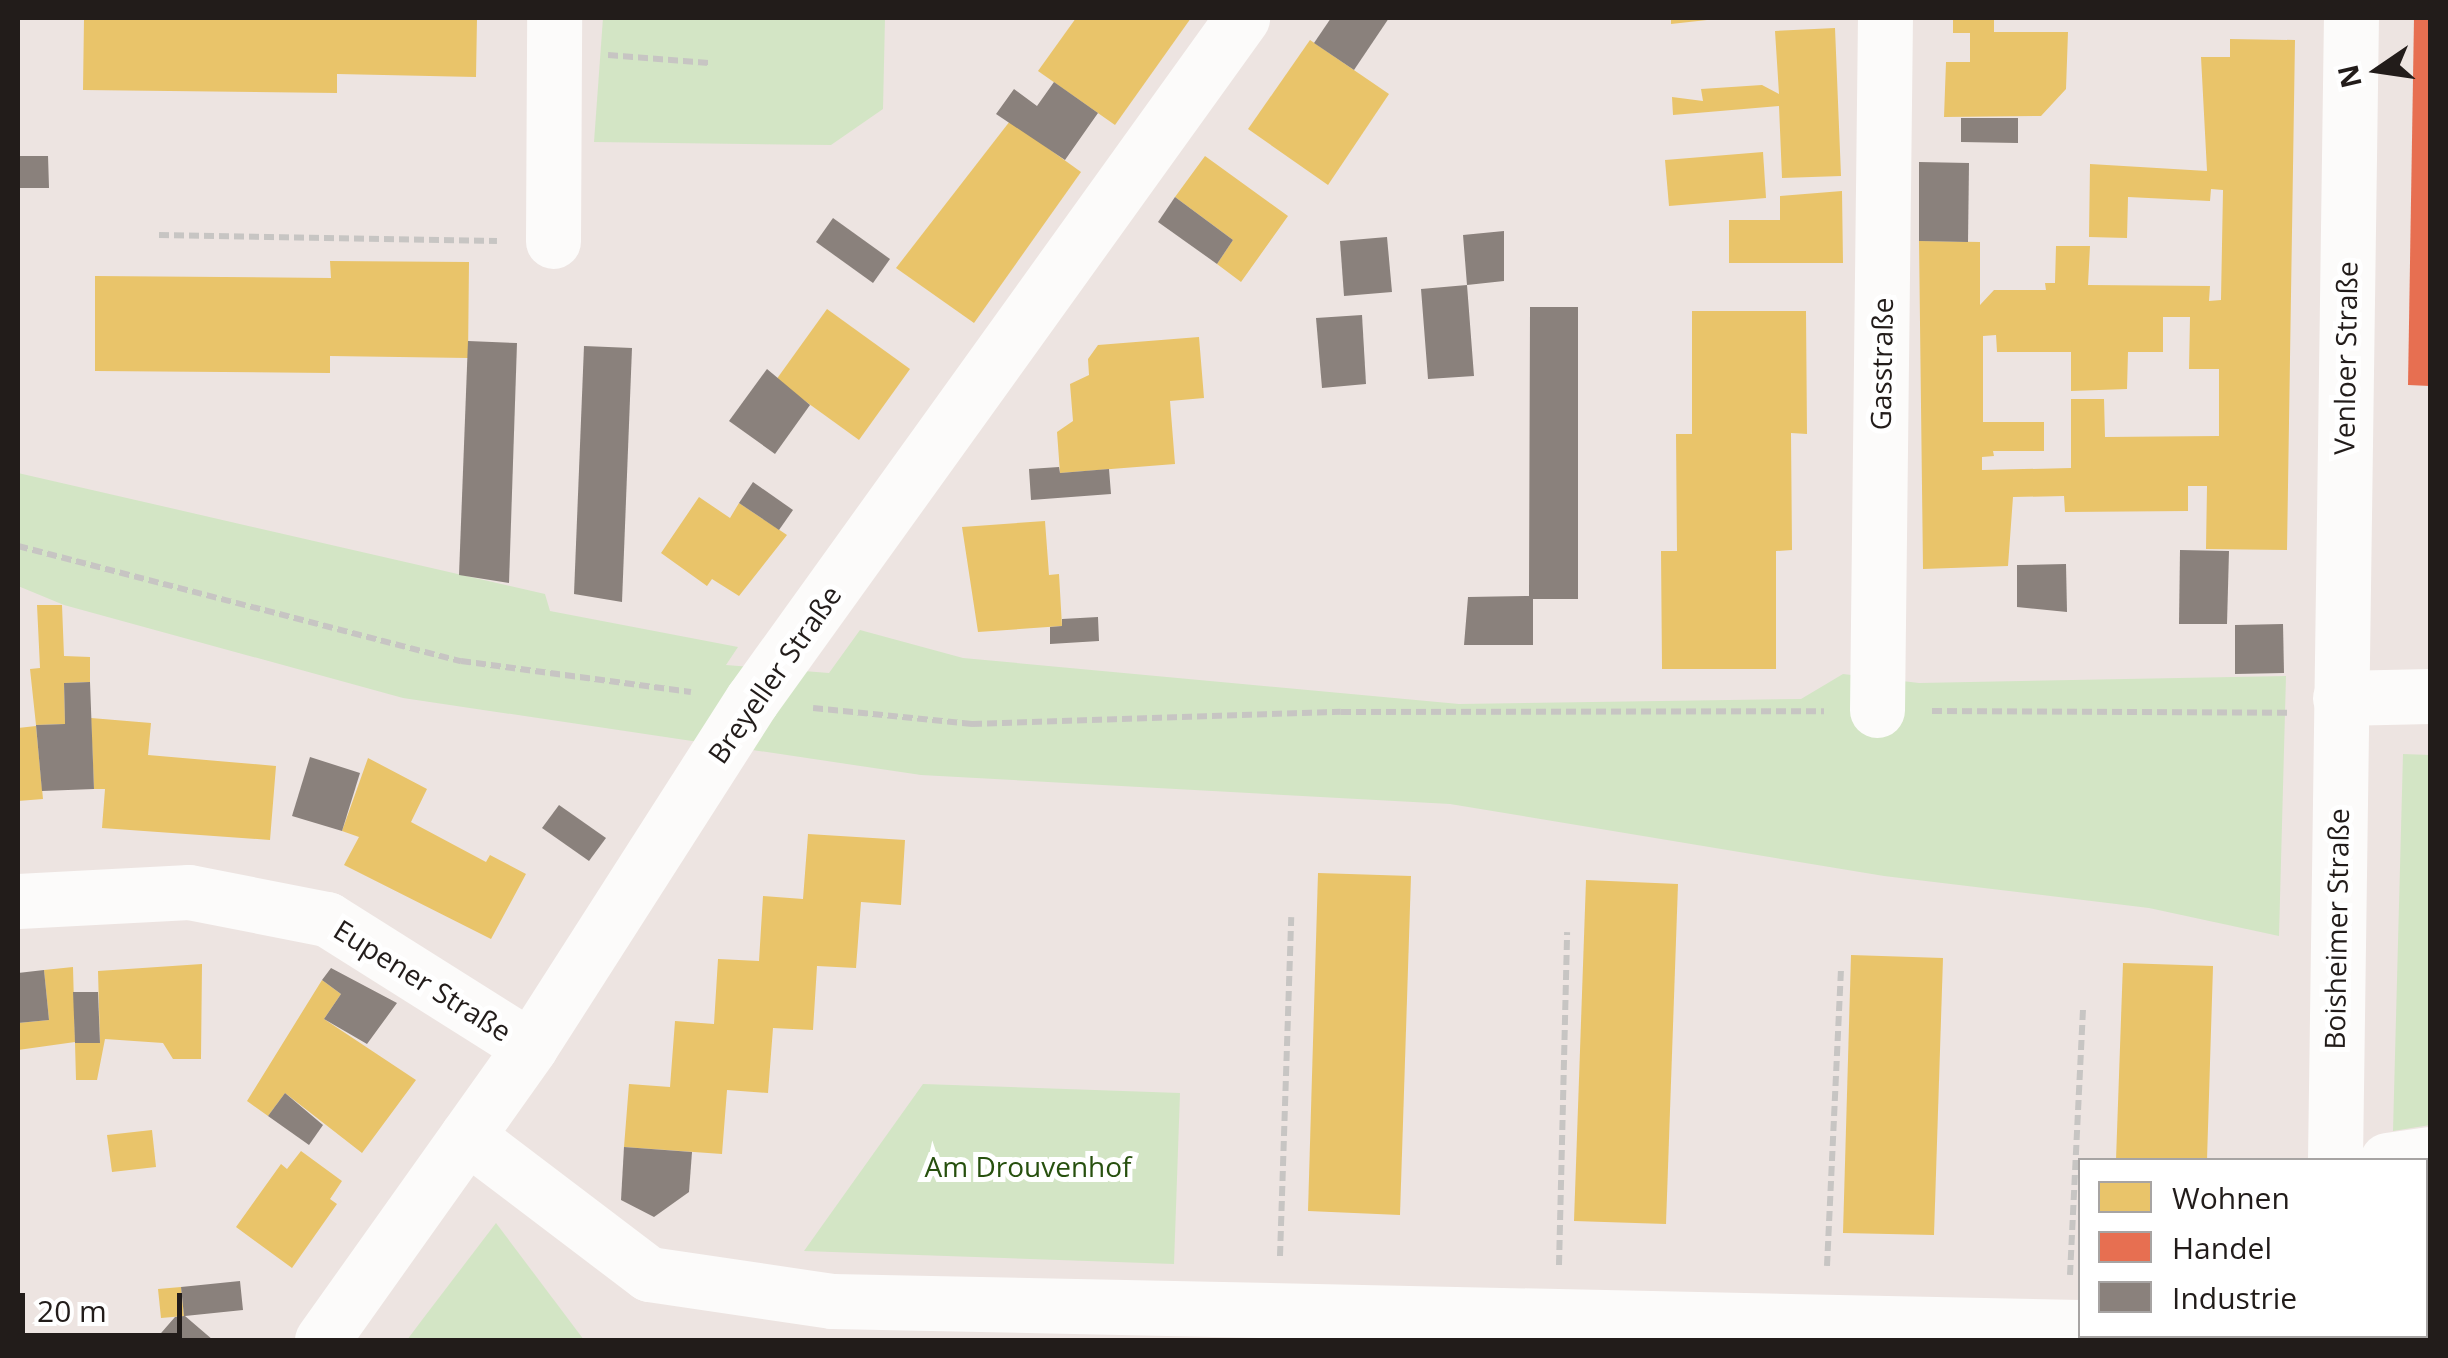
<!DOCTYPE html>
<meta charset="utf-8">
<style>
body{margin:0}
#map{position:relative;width:2448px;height:1358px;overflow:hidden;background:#ede4e1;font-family:"Open Sans",sans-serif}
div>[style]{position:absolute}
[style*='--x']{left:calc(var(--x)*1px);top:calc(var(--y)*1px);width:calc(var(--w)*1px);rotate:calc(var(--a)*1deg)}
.green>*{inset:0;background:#d3e5c5}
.homes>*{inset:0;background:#e9c46a}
.shops>*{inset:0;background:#e76f51}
.industry>*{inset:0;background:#8a817c}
.path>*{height:6px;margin-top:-3px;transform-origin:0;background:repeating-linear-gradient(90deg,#c7c5c3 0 10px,transparent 0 15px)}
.street>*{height:55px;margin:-27.5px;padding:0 27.5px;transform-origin:27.5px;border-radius:27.5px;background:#fcfbfa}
.secondary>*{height:55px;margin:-27.5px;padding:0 27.5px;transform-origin:27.5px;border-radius:27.5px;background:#fcfbfa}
span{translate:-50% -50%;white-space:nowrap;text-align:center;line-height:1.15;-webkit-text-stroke:10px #fff;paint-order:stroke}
.street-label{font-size:28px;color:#221c1a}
.park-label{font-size:28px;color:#27500e}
.frame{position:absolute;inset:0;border:20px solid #221c1a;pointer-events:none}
.legend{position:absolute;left:2078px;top:1158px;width:350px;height:180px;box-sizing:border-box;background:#fff;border:2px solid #a7a4a3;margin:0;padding:12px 18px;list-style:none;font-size:30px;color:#221c1a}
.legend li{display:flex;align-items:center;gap:20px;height:50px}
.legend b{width:50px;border:2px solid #a7a4a3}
.north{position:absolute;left:2328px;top:20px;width:100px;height:100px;-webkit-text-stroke:8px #fff;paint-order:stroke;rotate:257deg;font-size:28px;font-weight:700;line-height:40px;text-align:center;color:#221c1a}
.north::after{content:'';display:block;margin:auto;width:35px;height:45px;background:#221c1a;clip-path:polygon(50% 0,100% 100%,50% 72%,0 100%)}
.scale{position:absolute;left:20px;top:1293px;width:162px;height:45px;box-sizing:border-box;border:5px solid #221c1a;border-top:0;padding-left:12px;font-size:30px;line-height:35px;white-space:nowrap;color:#221c1a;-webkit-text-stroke:8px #fff;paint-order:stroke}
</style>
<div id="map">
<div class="green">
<div style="clip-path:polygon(603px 18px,885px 18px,883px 109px,831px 145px,594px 142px)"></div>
<div style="clip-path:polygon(18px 473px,545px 594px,550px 611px,738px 647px,726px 665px,829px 673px,860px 630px,963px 658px,1459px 704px,1801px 699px,1843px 674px,1919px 683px,2286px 676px,2279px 936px,2149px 908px,1884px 876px,1450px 804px,921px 775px,403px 698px,64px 605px,18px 586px)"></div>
<div style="clip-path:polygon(2403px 754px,2430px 755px,2430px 1125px,2393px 1131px)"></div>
<div style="clip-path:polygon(923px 1084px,1180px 1093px,1174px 1264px,804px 1251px)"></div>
<div style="clip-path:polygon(496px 1223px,584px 1340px,407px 1340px,422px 1320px)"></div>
</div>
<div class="homes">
<div style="clip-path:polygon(84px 18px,477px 18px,476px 77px,337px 74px,337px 93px,83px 90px)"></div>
<div style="clip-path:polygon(1076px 18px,1191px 18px,1115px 125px,1038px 71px)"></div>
<div style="clip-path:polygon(1671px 18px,1707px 18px,1707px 20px,1671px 24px)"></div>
<div style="clip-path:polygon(1953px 18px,1994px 18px,1994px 32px,2068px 32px,2066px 89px,2041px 116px,1944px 117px,1946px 62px,1970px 62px,1970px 33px,1953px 33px)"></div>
<div style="clip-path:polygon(1835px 28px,1841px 176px,1782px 178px,1779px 106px,1673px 115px,1672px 97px,1703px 101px,1701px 89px,1762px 85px,1779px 94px,1775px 31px)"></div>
<div style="clip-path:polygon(evenodd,2230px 39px,2295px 40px,2287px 550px,2206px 549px,2207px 486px,2188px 486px,2188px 511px,2065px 512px,2064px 496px,2013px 497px,2008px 566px,1923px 569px,1919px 241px,1980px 242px,1980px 305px,1994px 290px,2046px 290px,2045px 283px,2055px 283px,2056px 246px,2090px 246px,2088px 285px,2210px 286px,2209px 301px,2221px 300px,2223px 190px,2211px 189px,2210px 201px,2128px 197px,2127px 238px,2089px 237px,2090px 164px,2207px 171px,2201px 57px,2230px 57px,2230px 39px,2163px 317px,2190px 317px,2189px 369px,2219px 369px,2219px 436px,2105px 437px,2104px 399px,2071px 399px,2071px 468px,1982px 470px,1982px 457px,1994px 456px,1993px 451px,2044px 451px,2044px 422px,1983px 422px,1983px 336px,1996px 335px,1997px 352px,2071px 352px,2071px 391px,2127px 389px,2128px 352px,2163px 352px,2163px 317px)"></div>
<div style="clip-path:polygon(1310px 40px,1389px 94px,1328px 185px,1248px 129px)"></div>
<div style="clip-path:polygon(1010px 121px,1081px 172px,974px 323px,896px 268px)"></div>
<div style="clip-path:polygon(1763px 152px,1766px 198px,1669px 206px,1665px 160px)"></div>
<div style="clip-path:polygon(1205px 156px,1288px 216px,1241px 282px,1217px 264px,1233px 240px,1175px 197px)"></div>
<div style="clip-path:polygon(1842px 191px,1843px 263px,1729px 263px,1729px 220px,1780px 220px,1780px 196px)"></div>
<div style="clip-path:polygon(330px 261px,469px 262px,468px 358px,330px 356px,330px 373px,95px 371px,95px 276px,331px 278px)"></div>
<div style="clip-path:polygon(827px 309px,910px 369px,859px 440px,776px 380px)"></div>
<div style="clip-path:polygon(1692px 311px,1806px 311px,1807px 434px,1791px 433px,1792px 550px,1776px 551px,1776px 669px,1662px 669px,1661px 551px,1677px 551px,1676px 434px,1692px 434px)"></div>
<div style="clip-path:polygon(1199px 337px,1204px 398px,1170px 401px,1175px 464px,1060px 473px,1057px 432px,1073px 421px,1070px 384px,1089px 375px,1088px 359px,1098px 345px)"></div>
<div style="clip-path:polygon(699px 497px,730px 518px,739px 503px,787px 535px,739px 596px,712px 579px,707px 586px,661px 553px)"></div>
<div style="clip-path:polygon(1045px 521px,1049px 575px,1059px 574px,1062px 626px,978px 632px,962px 527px)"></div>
<div style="clip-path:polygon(37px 605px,62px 605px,64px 656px,90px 657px,90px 682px,64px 683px,65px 724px,36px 725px,30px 669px,40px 668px)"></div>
<div style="clip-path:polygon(91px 718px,151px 723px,148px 755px,276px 766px,270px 840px,102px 828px,105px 789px,94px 789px)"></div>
<div style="clip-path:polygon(36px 726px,43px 799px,18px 801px,18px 728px)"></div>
<div style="clip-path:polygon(368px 758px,427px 789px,411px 822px,486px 862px,490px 855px,526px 874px,491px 939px,344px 865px,359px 837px,342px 831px)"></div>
<div style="clip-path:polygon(808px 834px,905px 840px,901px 905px,861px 902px,856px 968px,817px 966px,813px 1030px,773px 1028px,768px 1093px,727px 1090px,722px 1154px,624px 1147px,629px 1084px,670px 1087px,675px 1021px,714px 1024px,718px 959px,759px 961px,763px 896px,803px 899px)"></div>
<div style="clip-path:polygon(1318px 873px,1411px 876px,1400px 1215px,1308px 1211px)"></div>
<div style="clip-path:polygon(1586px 880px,1678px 884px,1666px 1224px,1574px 1221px)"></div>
<div style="clip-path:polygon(1851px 955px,1943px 958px,1934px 1235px,1843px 1233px)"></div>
<div style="clip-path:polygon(2123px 963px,2213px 966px,2207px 1160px,2116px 1160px)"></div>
<div style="clip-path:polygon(202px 964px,201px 1059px,173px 1059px,163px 1043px,105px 1039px,97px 1080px,76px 1080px,75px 1043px,100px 1043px,98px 971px)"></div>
<div style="clip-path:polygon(73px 967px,75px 1042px,18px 1050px,18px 1023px,49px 1020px,44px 970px)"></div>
<div style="clip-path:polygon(322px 980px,341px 994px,324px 1019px,416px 1080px,362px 1153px,285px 1093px,268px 1116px,247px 1101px)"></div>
<div style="clip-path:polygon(152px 1130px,156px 1167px,112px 1172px,107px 1135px)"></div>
<div style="clip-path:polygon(301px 1151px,342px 1181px,330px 1199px,337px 1204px,292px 1268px,236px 1227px,281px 1164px,287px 1169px)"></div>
<div style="clip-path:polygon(2430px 1203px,2430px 1340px,2400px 1340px,2426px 1336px)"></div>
<div style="clip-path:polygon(181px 1287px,184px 1316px,161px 1318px,158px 1289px)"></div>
</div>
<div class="shops">
<div style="clip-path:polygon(2414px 18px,2430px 18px,2430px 386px,2408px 385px)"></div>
</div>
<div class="industry">
<div style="clip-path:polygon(1331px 18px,1389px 18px,1354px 70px,1314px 43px)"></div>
<div style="clip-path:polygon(1054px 82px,1098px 113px,1065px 160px,996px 114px,1014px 89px,1037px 106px)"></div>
<div style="clip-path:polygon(1961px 118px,2018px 118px,2018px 143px,1961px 142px)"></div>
<div style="clip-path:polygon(18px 156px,48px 156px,49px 188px,18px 188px)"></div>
<div style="clip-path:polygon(1919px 162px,1969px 163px,1968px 242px,1919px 241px)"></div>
<div style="clip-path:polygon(1175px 197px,1233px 240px,1217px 264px,1158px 222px)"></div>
<div style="clip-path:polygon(833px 218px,890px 259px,873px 283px,816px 242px)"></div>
<div style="clip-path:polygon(1504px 231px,1504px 281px,1467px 285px,1474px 376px,1428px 379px,1421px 289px,1467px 285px,1463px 235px)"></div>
<div style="clip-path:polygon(1387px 237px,1392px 292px,1344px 296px,1340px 241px)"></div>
<div style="clip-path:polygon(1530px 307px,1578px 307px,1578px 599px,1533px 599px,1533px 645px,1464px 645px,1468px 597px,1529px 596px)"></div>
<div style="clip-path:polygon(1362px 315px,1366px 384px,1322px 388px,1316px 318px)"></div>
<div style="clip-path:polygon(468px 341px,517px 343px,509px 583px,459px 575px)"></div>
<div style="clip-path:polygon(584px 346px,632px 348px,622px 602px,574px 594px)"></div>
<div style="clip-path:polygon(767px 369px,810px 405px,775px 454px,729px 421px)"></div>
<div style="clip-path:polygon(1059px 467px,1060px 473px,1109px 469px,1111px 494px,1031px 500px,1029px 469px)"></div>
<div style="clip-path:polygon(753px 482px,793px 510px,779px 530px,739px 503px)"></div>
<div style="clip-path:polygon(2180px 550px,2229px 551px,2227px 624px,2179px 624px)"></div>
<div style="clip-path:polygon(2066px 564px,2067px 612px,2017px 607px,2017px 565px)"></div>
<div style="clip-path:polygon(1098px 617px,1099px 641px,1050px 644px,1050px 627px,1062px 626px,1062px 619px)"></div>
<div style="clip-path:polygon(2283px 624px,2284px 673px,2235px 674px,2235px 625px)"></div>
<div style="clip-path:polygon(90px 682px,94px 789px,42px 791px,36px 725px,65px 724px,64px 683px)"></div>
<div style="clip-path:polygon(310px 757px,360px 773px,342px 831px,292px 816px)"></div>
<div style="clip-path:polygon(559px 805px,606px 838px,589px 861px,542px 828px)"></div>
<div style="clip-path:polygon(331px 968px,397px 1003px,367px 1044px,324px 1019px,341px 994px,322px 980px)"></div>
<div style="clip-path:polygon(44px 970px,49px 1020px,18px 1023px,18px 973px)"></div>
<div style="clip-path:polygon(73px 992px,98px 992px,100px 1043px,75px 1043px)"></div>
<div style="clip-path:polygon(285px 1093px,323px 1125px,309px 1145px,268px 1116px)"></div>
<div style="clip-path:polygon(624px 1147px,692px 1152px,689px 1192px,654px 1217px,621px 1200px)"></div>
<div style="clip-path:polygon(240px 1281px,243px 1310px,185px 1316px,213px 1340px,155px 1340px,175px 1317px,184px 1316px,181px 1287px)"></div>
</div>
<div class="path">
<div style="--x:608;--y:55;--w:101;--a:4.5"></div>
<div style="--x:159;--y:235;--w:338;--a:1"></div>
<div style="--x:18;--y:546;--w:458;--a:14.6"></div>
<div style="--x:461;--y:661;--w:232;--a:7.7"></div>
<div style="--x:813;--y:708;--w:160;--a:5.7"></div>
<div style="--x:972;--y:724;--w:369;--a:-1.9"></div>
<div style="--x:1341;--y:712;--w:483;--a:-0.1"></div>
<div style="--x:1932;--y:711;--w:357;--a:0.3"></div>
<div style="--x:1280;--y:1256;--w:339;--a:-88.1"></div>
<div style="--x:1559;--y:1265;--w:333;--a:-88.6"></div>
<div style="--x:1827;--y:1266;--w:296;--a:-87.3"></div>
<div style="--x:2070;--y:1275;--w:267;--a:-87.2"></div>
</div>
<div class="street">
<div style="--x:553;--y:241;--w:223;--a:-89.7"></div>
<div style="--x:2340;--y:698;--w:90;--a:-1.3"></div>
<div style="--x:1877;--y:710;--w:692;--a:-89.34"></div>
<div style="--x:18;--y:901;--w:171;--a:-3"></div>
<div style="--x:189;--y:892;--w:141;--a:11.1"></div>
<div style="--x:327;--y:919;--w:240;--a:32.2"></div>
<div style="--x:467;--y:1136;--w:228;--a:37.2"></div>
<div style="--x:649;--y:1274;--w:185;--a:8.4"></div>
<div style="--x:832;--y:1301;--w:1248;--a:1.19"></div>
<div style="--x:2387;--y:1160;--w:43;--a:-7.9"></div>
<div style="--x:2223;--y:1336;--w:82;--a:2.8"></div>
<div style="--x:322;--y:1340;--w:359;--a:-54.6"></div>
<div style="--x:530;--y:1047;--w:412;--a:-57.4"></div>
<div style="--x:752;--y:700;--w:840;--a:-54.3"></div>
</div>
<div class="secondary">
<div style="--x:2335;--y:1160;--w:1142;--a:-89.2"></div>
<div style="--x:2331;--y:1340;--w:4;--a:-90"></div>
</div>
<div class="street-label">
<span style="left:2345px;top:358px;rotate:-89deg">Venloer Straße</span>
<span style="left:1881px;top:364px;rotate:-89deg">Gasstraße</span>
<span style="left:774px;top:674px;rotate:-55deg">Breyeller Straße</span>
<span style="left:2336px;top:929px;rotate:-89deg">Boisheimer Straße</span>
<span style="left:423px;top:980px;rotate:32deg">Eupener Straße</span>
</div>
<div class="park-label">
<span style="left:1028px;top:1166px">Am Drouvenhof</span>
</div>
<div class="frame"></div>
<ul class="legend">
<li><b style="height:28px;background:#e9c46a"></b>Wohnen</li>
<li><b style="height:28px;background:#e76f51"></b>Handel</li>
<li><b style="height:28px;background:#8a817c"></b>Industrie</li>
</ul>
<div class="north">N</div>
<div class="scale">20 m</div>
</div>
